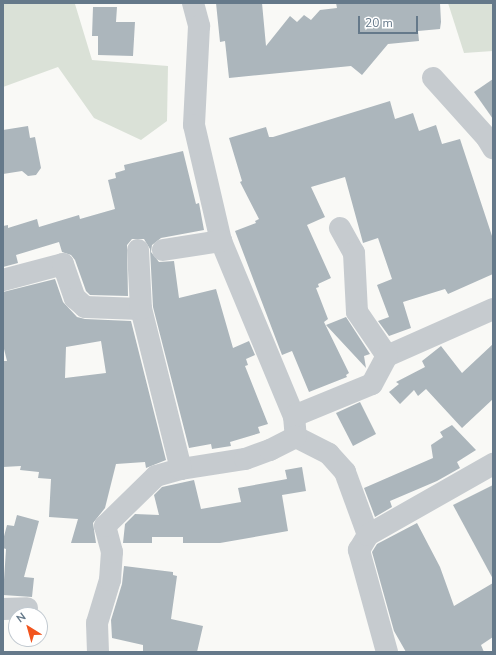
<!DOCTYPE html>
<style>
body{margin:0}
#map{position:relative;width:496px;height:655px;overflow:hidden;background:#f9f9f6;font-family:"Nunito Sans",sans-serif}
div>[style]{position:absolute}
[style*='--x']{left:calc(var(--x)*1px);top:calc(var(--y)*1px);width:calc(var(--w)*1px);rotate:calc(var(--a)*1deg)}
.green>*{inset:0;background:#dae1d7}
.building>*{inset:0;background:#acb6bc}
.minor>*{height:22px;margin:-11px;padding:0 11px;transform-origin:11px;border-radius:11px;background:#c6cbcf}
span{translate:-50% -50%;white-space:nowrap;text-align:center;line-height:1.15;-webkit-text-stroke:4px #fff;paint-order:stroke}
.frame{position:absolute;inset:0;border:4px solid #65798a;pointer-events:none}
.north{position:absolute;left:8px;top:607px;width:40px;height:40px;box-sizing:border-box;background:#fff;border:1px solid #c1c9d0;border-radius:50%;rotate:323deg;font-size:11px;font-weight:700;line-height:16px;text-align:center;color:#65798a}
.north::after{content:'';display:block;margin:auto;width:14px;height:18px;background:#f2551e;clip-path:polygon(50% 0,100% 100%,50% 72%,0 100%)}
.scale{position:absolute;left:358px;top:16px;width:60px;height:18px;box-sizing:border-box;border:2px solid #65798a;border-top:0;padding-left:5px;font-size:12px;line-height:14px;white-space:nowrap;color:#65798a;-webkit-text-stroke:3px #fff;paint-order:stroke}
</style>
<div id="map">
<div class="green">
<div style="clip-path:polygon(3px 3px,78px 3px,75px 4px,92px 60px,168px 66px,167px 121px,141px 140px,94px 118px,58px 67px,3px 87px)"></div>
<div style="clip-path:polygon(448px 3px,493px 3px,493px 51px,464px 53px)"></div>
</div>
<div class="building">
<div style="clip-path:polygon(216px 3px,262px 3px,266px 46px,290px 16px,297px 22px,304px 15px,311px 20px,320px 10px,337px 8px,336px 3px,440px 3px,441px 22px,440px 29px,418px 31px,419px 41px,388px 44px,362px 75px,351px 66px,229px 78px,225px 41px,220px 42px)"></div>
<div style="clip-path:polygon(93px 7px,117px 7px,116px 22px,135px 22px,133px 56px,98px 55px,98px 36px,92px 36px)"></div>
<div style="clip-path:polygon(493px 79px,493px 119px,474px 92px)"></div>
<div style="clip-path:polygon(390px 101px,395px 119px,413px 113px,419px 131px,436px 125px,442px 144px,460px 139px,493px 239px,493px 274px,448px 294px,445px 289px,403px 302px,411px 328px,389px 336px,378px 321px,389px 317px,377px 285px,392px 279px,378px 238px,363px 243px,345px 177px,311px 187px,325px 217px,307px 225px,331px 278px,318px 284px,319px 287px,316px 288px,328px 319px,324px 322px,349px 373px,346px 375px,347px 377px,309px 392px,292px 351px,282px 355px,235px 231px,256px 223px,255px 221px,259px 219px,240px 182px,242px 181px,229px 138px,266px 127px,269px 137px,273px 137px)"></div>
<div style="clip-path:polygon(28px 126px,30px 138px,35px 137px,41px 168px,36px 175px,28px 176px,22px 171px,3px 174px,3px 130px)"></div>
<div style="clip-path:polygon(183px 151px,196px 204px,199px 203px,204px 230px,161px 238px,152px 245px,151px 252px,159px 262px,174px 261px,179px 298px,216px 289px,233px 348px,249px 341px,255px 355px,246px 359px,248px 365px,245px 366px,268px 424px,258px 427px,260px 433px,230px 442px,231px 446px,212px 449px,211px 444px,189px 448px,153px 307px,150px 249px,144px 239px,132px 239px,127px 245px,128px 296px,90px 295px,86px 291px,75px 260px,71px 255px,62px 252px,59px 242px,16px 255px,18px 263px,3px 267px,3px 226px,8px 225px,8px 228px,37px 219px,39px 227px,79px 215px,80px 219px,115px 209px,108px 180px,116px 178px,115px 173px,125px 170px,124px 165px)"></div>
<div style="clip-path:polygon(evenodd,55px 279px,63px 302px,77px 317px,85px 319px,131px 321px,166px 460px,146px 468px,145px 462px,116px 464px,105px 508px,93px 523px,96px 543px,71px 543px,78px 519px,49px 517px,51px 479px,38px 478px,39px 472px,20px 470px,21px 466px,3px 467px,3px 361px,7px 361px,3px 345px,3px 292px,55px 279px,101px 341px,106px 373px,65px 378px,66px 347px,101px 341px)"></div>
<div style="clip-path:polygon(346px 317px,370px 354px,364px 356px,366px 368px,326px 325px)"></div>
<div style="clip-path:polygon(493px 344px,493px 399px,462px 428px,426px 389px,418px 396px,414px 390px,400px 404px,389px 392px,399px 384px,396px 382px,425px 367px,422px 361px,441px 346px,462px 373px)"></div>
<div style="clip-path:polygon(360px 402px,376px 434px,353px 446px,336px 413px)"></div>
<div style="clip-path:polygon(452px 425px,476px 450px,457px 462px,460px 468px,437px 481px,390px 501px,392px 507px,375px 517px,364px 488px,433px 458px,431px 445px,443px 437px,440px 432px)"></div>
<div style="clip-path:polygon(302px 467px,306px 491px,282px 495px,288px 531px,220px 543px,183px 543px,183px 537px,152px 537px,152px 543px,123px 543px,125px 524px,135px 514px,159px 515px,154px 495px,162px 487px,194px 480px,201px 509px,241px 502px,238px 488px,287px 479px,285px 470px)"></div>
<div style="clip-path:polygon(493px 485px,493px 579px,453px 505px)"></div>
<div style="clip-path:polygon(17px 515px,39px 521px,24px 577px,34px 578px,32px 597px,3px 595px,6px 549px,3px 548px,3px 540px,7px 525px,14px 526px)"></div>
<div style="clip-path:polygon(417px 523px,440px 567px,454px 606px,493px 583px,493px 637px,481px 645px,484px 652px,406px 652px,394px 631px,372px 552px,377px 544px)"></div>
<div style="clip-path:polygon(124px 566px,173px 572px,173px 575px,177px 576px,171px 619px,203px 626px,197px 652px,143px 652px,143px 645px,112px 638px,111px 620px,122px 584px)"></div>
</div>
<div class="minor">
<div style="--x:193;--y:3;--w:24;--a:75"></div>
<div style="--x:199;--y:26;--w:99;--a:92.9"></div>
<div style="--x:194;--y:125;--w:119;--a:76.9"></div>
<div style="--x:221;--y:241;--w:190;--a:67.4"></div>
<div style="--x:294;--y:416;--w:21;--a:85"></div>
<div style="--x:296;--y:437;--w:37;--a:27"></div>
<div style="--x:329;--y:454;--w:24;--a:48"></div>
<div style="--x:345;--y:472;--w:67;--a:69.9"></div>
<div style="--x:433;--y:78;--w:81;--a:48"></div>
<div style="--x:487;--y:138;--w:12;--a:59"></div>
<div style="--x:340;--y:228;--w:29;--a:61"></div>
<div style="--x:354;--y:253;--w:59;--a:87.1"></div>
<div style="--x:357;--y:312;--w:53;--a:55.7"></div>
<div style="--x:387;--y:356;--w:116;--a:-23.9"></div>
<div style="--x:163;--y:250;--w:59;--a:-8.8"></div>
<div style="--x:3;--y:280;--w:62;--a:-14.9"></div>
<div style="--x:63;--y:264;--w:36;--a:71"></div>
<div style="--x:75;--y:298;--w:13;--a:42"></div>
<div style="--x:85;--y:307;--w:56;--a:2"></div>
<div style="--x:294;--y:416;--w:84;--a:-22.3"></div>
<div style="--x:372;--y:384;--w:32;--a:-62"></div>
<div style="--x:181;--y:469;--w:65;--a:-8.9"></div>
<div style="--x:245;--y:459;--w:27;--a:-20"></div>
<div style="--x:270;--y:450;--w:29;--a:-27"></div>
<div style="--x:3;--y:609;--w:24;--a:-2"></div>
<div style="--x:98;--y:652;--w:29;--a:-92"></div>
<div style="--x:97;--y:623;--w:45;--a:-73.2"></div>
<div style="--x:110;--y:580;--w:28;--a:-86"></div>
<div style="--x:112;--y:552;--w:27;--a:-105"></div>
<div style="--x:105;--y:526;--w:71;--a:-44.4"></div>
<div style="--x:156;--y:476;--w:26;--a:-16"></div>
<div style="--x:181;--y:469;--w:165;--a:-104"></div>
<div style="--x:141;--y:309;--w:59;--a:-92.9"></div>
<div style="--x:387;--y:652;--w:106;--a:-105.4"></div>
<div style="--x:359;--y:550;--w:17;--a:-59"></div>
<div style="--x:368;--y:535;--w:144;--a:-29.6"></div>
</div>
<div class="frame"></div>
<div class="north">N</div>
<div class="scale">20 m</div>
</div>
